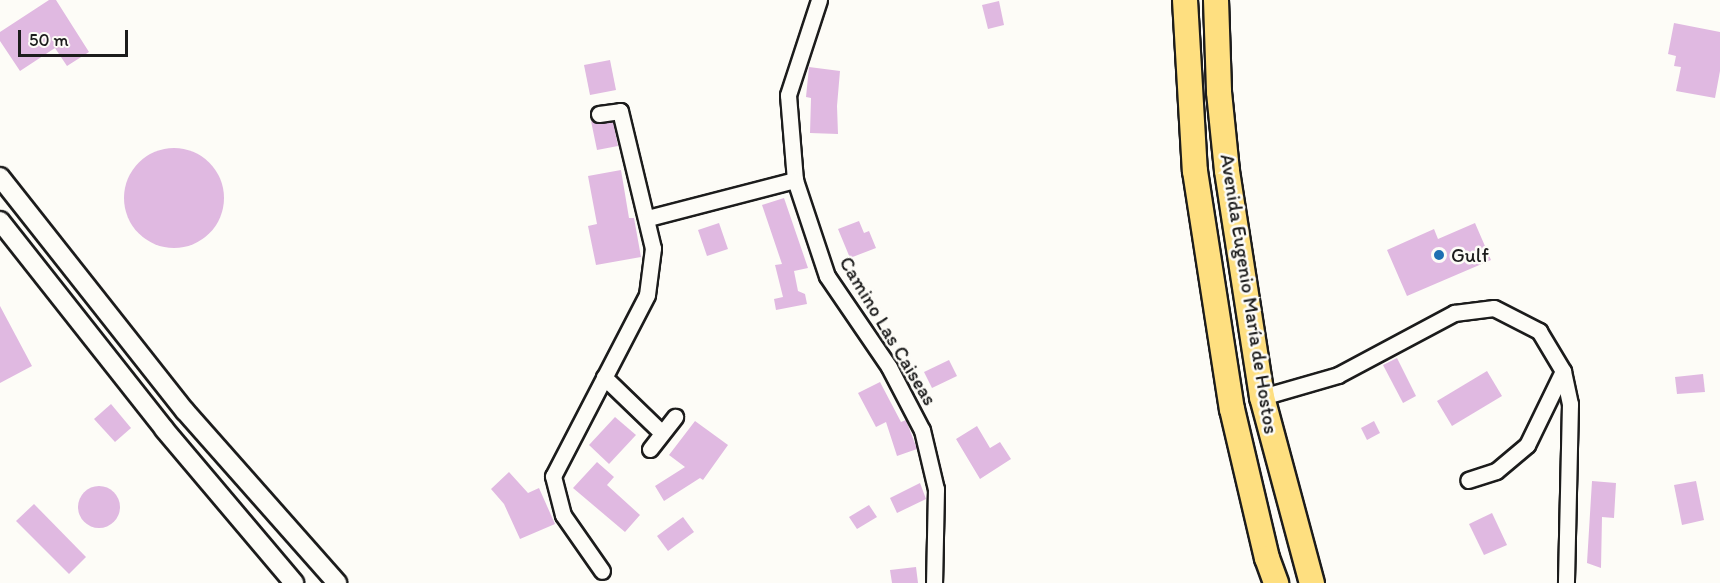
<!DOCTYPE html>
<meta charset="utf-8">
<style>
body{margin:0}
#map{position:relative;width:1720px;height:583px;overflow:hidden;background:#fdfcf7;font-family:Itim,sans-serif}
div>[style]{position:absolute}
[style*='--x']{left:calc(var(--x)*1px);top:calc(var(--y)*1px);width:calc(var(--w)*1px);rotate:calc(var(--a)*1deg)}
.building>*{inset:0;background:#e0b9e1}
.round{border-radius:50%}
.roads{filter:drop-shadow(2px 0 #1c1c1c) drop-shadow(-2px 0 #1c1c1c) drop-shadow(0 2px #1c1c1c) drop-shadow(0 -2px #1c1c1c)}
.minor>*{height:15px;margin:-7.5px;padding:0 7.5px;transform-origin:7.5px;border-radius:7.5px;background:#fdfcf7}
.tertiary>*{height:18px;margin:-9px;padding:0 9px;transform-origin:9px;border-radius:9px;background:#fdfcf7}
.trunk>*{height:24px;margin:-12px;padding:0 12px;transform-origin:12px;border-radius:12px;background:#fedf80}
.dots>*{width:16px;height:16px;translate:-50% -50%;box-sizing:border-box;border:3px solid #fdfcf7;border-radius:50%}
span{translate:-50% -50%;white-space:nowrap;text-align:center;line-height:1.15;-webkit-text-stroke:5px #fdfcf7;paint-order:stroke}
.poi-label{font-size:20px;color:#1c1c1c}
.left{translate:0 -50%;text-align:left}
.street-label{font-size:20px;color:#1c1c1c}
.scale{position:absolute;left:18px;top:30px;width:110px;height:27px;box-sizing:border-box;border:3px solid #1c1c1c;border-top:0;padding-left:8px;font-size:18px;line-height:21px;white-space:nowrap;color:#1c1c1c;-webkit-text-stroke:4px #fdfcf7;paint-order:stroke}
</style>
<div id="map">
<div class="building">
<div style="clip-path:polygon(49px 0,56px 0,89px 52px,67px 66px,55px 48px,20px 71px,0 41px,0 32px)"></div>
<div style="clip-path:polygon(999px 1px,1004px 25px,988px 29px,982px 5px)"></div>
<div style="clip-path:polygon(1674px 23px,1720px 32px,1720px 71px,1715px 98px,1676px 91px,1681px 67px,1674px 66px,1676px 56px,1668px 54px)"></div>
<div style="clip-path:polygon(610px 60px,616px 90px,590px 95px,584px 65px)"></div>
<div style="clip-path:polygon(809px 67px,840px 71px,837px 106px,838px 134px,810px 133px,811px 98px,806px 97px)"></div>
<div style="clip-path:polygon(591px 121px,600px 124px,613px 122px,618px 146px,597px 150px)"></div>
<div class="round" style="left:124px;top:148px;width:100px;height:100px"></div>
<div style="clip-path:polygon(621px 170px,629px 218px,634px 218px,641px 257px,596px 265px,588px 226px,597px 224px,588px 176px)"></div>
<div style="clip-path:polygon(784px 198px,808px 268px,794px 271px,798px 291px,805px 294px,807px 304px,776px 310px,774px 299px,783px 297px,775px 265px,782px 264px,762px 205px)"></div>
<div style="clip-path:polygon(859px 221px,864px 233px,869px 231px,876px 248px,850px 258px,838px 229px)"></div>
<div style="clip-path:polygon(719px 223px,728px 249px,707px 256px,698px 230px)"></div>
<div style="clip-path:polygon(1475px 223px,1491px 260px,1407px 296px,1387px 250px,1434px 229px,1438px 239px)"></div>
<div style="clip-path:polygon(0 306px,32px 366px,0 383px)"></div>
<div style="clip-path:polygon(1397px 358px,1416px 396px,1403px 403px,1383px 365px)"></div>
<div style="clip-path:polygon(949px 360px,957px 376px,932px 388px,924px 372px)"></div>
<div style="clip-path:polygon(1487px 371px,1502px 396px,1452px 426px,1437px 401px)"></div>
<div style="clip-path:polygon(1703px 374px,1705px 392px,1677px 394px,1675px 377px)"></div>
<div style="clip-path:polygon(880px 382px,901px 422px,906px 420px,917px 449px,897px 456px,886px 422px,876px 427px,858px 393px)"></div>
<div style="clip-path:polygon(111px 404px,131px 428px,115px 442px,94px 419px)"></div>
<div style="clip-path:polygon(615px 417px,636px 435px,609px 464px,589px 445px)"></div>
<div style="clip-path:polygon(695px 421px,728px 445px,703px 480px,700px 478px,664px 501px,655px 486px,685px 467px,669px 455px)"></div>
<div style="clip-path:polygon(1374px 421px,1380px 433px,1367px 440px,1361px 428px)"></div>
<div style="clip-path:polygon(977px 426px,990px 448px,1000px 442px,1011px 459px,980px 479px,956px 439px)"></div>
<div style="clip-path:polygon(597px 462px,614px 477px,607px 485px,640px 515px,625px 532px,573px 488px)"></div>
<div style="clip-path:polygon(509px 472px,528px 493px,539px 488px,555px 524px,520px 539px,504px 504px,491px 489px)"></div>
<div style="clip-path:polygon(1592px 481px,1616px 483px,1614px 518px,1602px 517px,1601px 568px,1587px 563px)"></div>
<div style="clip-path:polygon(1696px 481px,1704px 520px,1682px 525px,1674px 485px)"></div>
<div style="clip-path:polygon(920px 483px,926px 499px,897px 513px,890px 498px)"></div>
<div class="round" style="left:78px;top:486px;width:42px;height:42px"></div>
<div style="clip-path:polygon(34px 504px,86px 557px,69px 574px,16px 521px)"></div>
<div style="clip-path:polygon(869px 505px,877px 517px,857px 529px,849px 517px)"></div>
<div style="clip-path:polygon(1492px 513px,1507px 545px,1484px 555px,1469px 524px)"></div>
<div style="clip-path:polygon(683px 517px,694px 532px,668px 551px,657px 536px)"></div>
<div style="clip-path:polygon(916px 567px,918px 583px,892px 583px,890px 570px)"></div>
</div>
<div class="roads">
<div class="minor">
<div style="--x:819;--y:0;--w:100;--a:108.1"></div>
<div style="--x:788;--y:95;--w:85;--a:85.3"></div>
<div style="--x:795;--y:180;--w:101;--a:71.6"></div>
<div style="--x:827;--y:276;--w:110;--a:55.7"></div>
<div style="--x:889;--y:367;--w:71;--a:62.4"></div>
<div style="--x:922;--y:430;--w:61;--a:76.7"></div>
<div style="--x:936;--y:489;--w:94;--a:91.2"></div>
<div style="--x:599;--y:114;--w:21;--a:-8"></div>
<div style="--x:620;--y:111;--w:141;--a:76.5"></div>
<div style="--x:653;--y:248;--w:47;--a:97.3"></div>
<div style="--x:647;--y:295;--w:204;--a:117.4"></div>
<div style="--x:553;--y:476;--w:40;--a:75.6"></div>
<div style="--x:563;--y:515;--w:68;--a:55.1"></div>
<div style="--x:648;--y:218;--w:152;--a:-14.5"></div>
<div style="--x:1563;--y:371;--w:34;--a:78"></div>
<div style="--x:1570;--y:404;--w:179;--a:91.3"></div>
<div style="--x:604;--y:377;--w:79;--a:44"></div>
<div style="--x:1262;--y:397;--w:79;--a:-16.1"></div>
<div style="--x:1338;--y:375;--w:132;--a:-28.1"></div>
<div style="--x:1454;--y:313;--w:40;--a:-7.1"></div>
<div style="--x:1494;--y:308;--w:51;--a:27.1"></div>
<div style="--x:1539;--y:331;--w:47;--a:59"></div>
<div style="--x:1563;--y:371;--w:82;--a:115.9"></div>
<div style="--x:1527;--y:445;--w:40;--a:140"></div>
<div style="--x:1496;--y:471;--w:29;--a:162"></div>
<div style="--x:650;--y:449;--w:41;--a:-52"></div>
</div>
<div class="tertiary">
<div style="--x:0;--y:177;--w:298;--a:51.7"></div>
<div style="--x:185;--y:411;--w:230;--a:48.5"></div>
<div style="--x:0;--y:221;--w:265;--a:51.7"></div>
<div style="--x:164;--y:429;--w:202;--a:49.8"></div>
</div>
<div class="trunk">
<div style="--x:1185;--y:0;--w:171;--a:86.7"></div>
<div style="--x:1195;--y:171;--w:241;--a:81.2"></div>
<div style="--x:1232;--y:409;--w:153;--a:76.8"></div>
<div style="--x:1267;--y:558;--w:27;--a:70"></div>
<div style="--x:1216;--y:0;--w:92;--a:88.1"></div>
<div style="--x:1219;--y:92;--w:79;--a:84.2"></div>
<div style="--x:1227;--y:171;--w:229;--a:81.2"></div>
<div style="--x:1262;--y:397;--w:193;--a:75"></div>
</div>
</div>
<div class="dots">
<div style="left:1439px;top:255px;background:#1f6fb2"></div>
</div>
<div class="poi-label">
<span class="left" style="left:1451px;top:255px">Gulf</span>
</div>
<div class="street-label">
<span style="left:1249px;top:294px;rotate:81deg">Avenida Eugenio María de Hostos</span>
<span style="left:888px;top:331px;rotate:59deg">Camino Las Caiseas</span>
</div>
<div class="scale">50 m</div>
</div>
